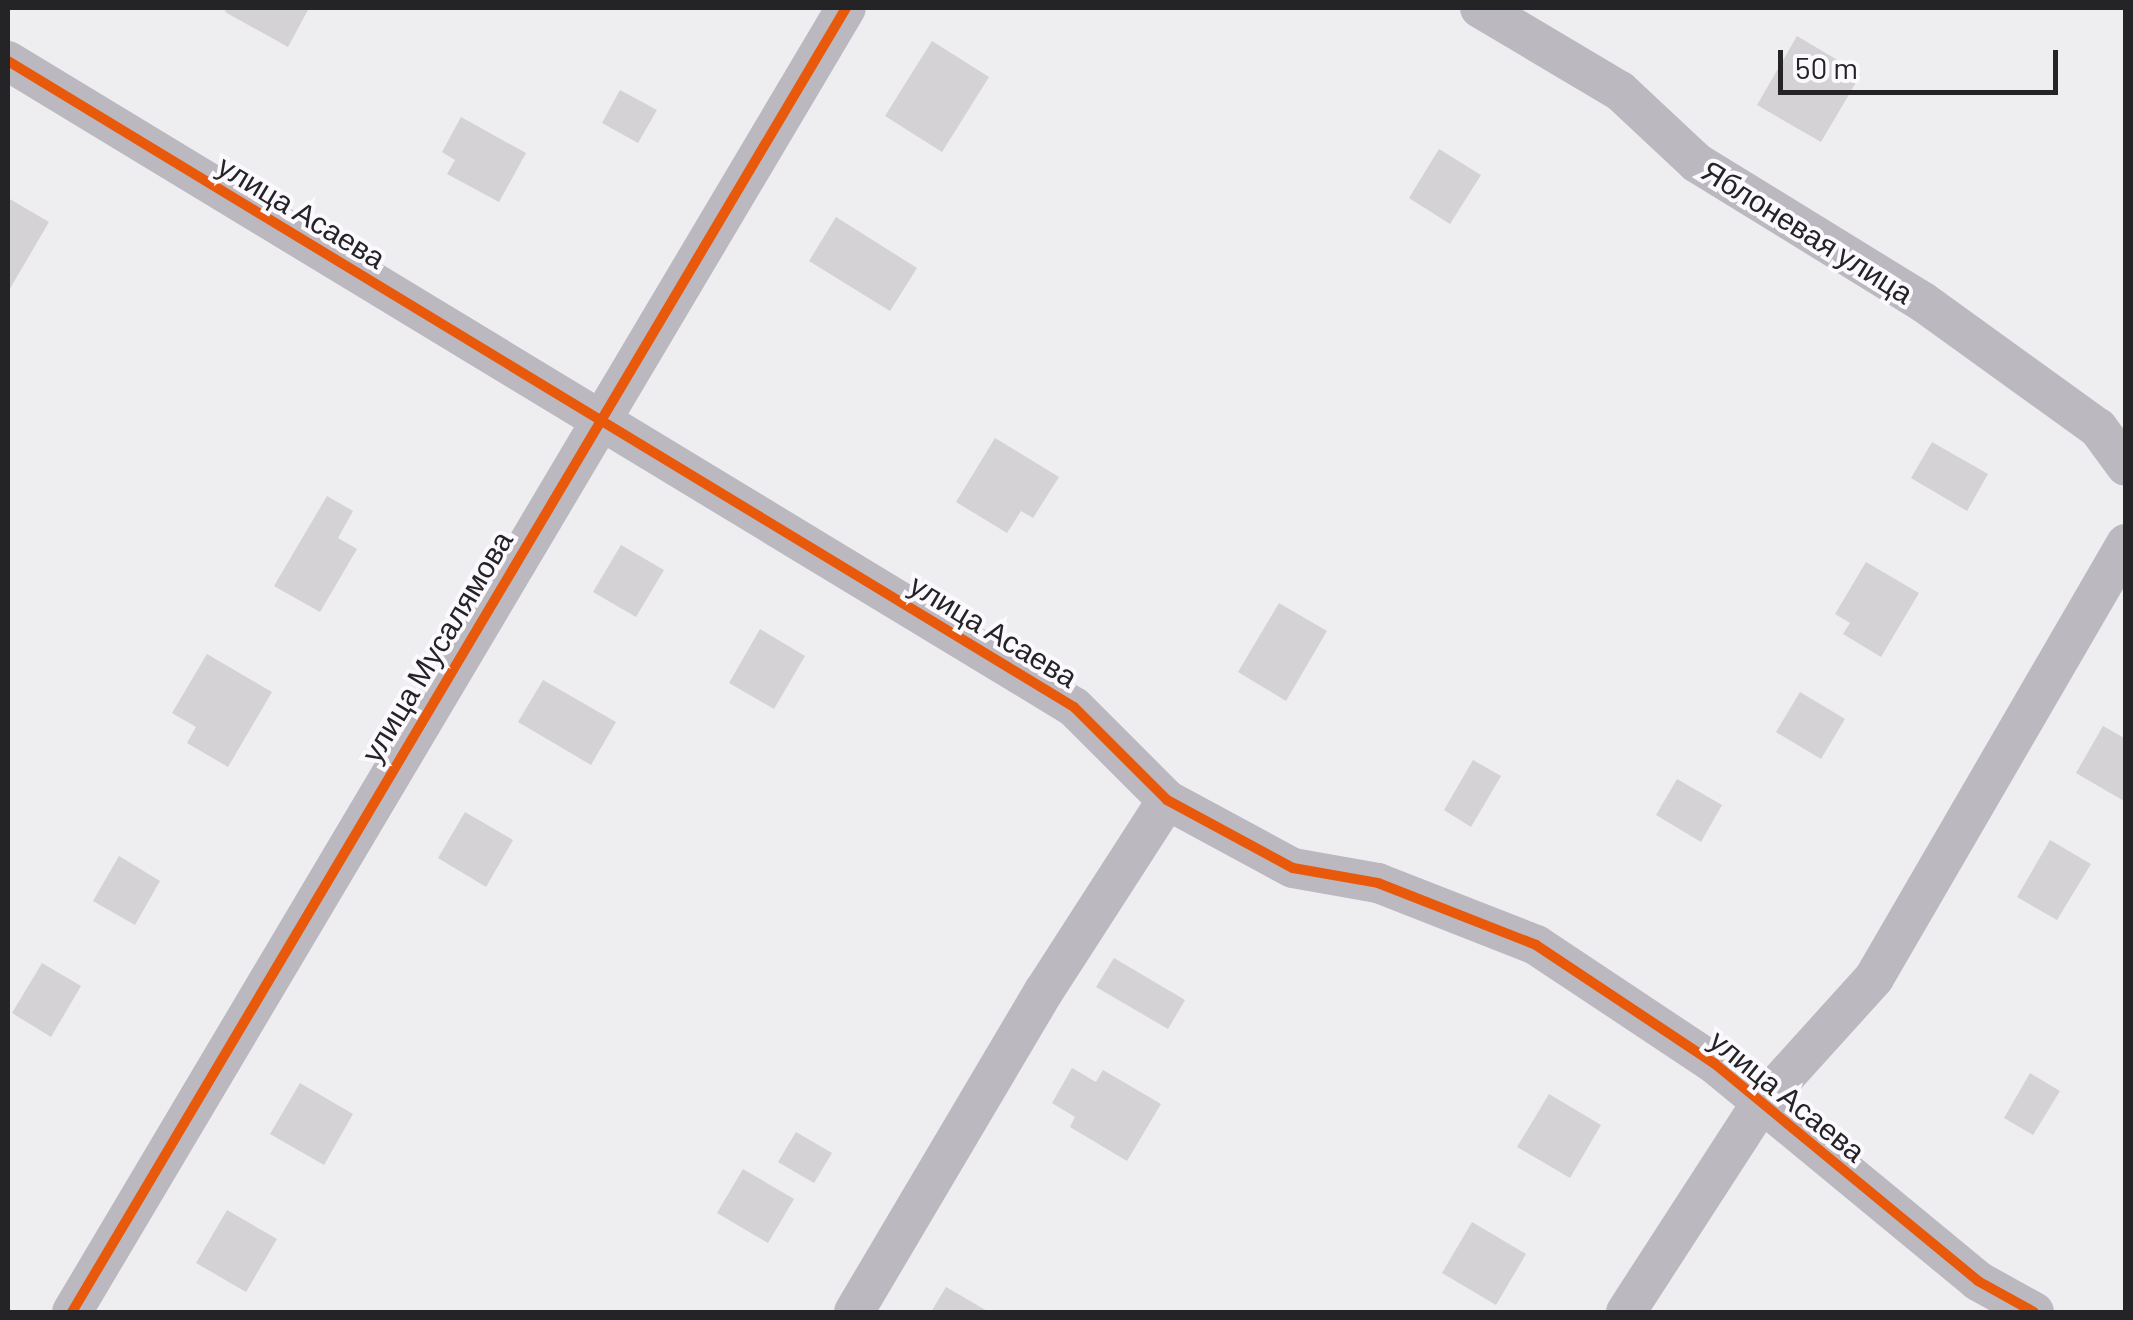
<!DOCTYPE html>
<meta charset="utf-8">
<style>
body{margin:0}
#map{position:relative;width:2133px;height:1320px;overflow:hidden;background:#eeedf0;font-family:Barlow,sans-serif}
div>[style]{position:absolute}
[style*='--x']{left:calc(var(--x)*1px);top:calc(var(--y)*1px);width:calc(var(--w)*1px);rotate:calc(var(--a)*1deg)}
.building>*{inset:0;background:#d4d2d4}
.minor>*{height:40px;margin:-20px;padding:0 20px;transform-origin:20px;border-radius:20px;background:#bbb8c0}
.cycleway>*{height:10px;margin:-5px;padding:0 5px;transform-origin:5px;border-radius:5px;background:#e8590c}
span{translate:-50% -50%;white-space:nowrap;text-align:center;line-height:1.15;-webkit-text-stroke:8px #fcf9fe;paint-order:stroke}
.street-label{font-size:30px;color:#242325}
.frame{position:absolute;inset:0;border:10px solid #242325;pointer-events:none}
.scale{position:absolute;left:1778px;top:50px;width:280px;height:45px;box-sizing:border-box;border:5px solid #242325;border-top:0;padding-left:12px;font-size:30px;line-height:35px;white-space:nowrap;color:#242325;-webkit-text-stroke:8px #fcf9fe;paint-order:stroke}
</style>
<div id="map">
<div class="building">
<div style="clip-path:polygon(227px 8px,309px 8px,288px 47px,225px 12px)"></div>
<div style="clip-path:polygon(1797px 36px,1861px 74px,1821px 142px,1757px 105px)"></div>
<div style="clip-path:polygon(932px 41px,989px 77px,942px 152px,885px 116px)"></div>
<div style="clip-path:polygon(620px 90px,657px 110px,638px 143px,602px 123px)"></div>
<div style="clip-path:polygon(461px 117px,526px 153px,499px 202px,447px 174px,455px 160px,442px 152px)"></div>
<div style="clip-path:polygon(1439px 149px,1481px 175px,1450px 224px,1409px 198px)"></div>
<div style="clip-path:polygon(8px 198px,49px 222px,8px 292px)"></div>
<div style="clip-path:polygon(836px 217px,917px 268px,890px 311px,809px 261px)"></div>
<div style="clip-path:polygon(995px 438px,1059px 477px,1033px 518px,1021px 511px,1007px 533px,956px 502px)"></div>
<div style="clip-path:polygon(1932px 442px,1988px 474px,1967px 511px,1911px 478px)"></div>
<div style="clip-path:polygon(327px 496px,353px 511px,338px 538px,357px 549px,320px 612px,274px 586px)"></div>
<div style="clip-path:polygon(621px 545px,664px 570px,636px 617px,593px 592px)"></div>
<div style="clip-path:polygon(1866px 562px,1919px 593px,1881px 657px,1843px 634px,1850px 623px,1835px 614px)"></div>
<div style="clip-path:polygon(1279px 603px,1327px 631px,1286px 701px,1238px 672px)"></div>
<div style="clip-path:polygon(760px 629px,805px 656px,774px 709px,729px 683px)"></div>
<div style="clip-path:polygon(207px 654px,272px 692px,228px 767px,187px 743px,196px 727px,172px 713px)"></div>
<div style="clip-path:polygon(543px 680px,616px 722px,591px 765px,518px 722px)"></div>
<div style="clip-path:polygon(1800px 692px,1845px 719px,1821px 759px,1776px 732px)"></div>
<div style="clip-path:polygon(2103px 726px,2126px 739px,2124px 801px,2076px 773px)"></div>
<div style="clip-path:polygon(1473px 760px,1501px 776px,1471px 827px,1444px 810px)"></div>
<div style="clip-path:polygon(1677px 779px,1722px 805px,1701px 842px,1656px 815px)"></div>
<div style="clip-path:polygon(465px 812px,513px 840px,486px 887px,438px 858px)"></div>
<div style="clip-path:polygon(2050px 840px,2091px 864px,2057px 920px,2017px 897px)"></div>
<div style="clip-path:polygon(119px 856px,160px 881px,135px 925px,93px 901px)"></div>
<div style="clip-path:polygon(1114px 958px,1185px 1000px,1168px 1029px,1096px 987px)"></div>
<div style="clip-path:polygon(42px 963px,81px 986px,51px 1037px,12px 1013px)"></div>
<div style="clip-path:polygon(1072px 1068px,1096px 1082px,1103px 1070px,1161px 1104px,1127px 1161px,1070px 1127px,1075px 1117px,1052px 1103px)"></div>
<div style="clip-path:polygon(2030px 1073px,2060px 1091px,2033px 1135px,2004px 1118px)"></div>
<div style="clip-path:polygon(300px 1083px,353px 1114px,324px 1165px,270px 1134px)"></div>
<div style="clip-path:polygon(1549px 1094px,1601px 1125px,1570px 1178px,1517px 1147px)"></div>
<div style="clip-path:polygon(796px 1132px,832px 1153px,814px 1183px,778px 1162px)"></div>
<div style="clip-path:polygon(743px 1169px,794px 1199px,768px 1243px,717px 1213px)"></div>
<div style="clip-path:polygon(227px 1210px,277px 1239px,246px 1292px,196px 1263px)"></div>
<div style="clip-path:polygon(1472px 1222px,1526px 1254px,1496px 1305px,1442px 1273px)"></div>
<div style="clip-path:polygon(946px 1287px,989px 1312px,931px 1312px)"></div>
</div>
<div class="minor">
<div style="--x:1480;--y:8;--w:163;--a:30.7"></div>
<div style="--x:1620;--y:91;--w:105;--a:43.1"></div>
<div style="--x:1697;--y:163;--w:265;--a:31.6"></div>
<div style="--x:1923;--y:302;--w:216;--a:35.8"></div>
<div style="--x:2098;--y:428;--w:47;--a:53.6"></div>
<div style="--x:8;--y:61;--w:1246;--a:31.22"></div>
<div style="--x:1074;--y:707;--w:132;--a:45"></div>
<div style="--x:1167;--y:800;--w:143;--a:28.4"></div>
<div style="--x:1293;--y:868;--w:86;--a:10"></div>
<div style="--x:1378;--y:883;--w:170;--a:21.4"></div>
<div style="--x:1536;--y:945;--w:215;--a:33.6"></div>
<div style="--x:1715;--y:1064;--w:341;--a:39.5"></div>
<div style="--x:1978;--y:1281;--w:64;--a:29"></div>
<div style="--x:72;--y:1312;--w:1516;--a:-59.31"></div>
<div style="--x:854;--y:1312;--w:373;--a:-59.4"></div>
<div style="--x:1044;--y:991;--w:227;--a:-57.2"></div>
<div style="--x:1626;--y:1312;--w:250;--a:-57.1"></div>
<div style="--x:1762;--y:1102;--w:167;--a:-47.9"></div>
<div style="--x:1874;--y:978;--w:502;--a:-59.86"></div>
</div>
<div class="cycleway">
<div style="--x:8;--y:61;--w:1246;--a:31.22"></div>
<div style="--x:1074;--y:707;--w:132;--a:45"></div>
<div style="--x:1167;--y:800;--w:143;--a:28.4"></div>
<div style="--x:1293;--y:868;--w:86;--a:10"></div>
<div style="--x:1378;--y:883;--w:170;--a:21.4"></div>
<div style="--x:1536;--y:945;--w:215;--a:33.6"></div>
<div style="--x:1715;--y:1064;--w:341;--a:39.5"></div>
<div style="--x:1978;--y:1281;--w:64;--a:29"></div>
<div style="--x:72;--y:1312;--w:1516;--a:-59.31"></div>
</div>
<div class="street-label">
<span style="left:302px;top:211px;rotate:31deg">улица Асаева</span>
<span style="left:1808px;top:231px;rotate:32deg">Яблоневая улица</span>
<span style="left:994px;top:630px;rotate:31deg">улица Асаева</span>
<span style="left:436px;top:646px;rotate:-59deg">улица Мусалямова</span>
<span style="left:1788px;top:1095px;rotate:39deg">улица Асаева</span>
</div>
<div class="frame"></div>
<div class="scale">50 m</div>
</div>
